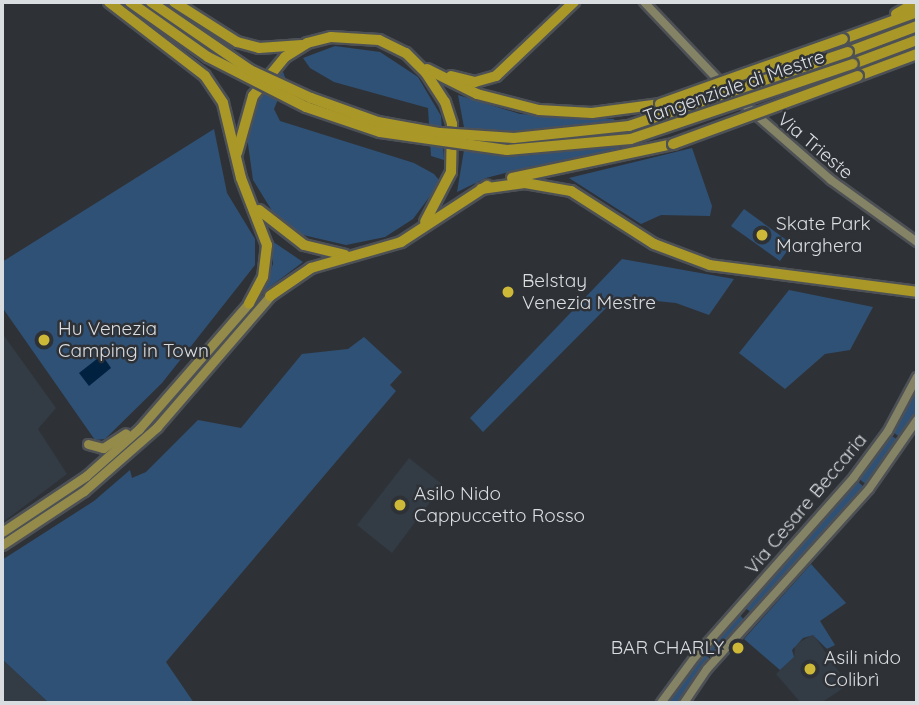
<!DOCTYPE html>
<meta charset="utf-8">
<style>
body{margin:0}
#map{position:relative;width:919px;height:705px;overflow:hidden;background:#2e3237;font-family:Quicksand,sans-serif}
div>[style]{position:absolute}
[style*='--x']{left:calc(var(--x)*1px);top:calc(var(--y)*1px);width:calc(var(--w)*1px);rotate:calc(var(--a)*1deg)}
.built>*{inset:0;background:#333b45}
.green>*{inset:0;background:#305176}
.water>*{inset:0;background:#012141}
.roads{filter:drop-shadow(2px 0 #4d5155) drop-shadow(-2px 0 #4d5155) drop-shadow(0 2px #4d5155) drop-shadow(0 -2px #4d5155)}
.secondary>*{height:8px;margin:-4px;padding:0 4px;transform-origin:4px;border-radius:4px;background:#858365}
.primary>*{height:9px;margin:-4.5px;padding:0 4.5px;transform-origin:4.5px;border-radius:4.5px;background:#948b4b}
.highway>*{height:10px;margin:-5px;padding:0 5px;transform-origin:5px;border-radius:5px;background:#a99727}
.bridges{filter:drop-shadow(2px 0 #4d5155) drop-shadow(-2px 0 #4d5155) drop-shadow(0 2px #4d5155) drop-shadow(0 -2px #4d5155)}
.highway-bridge>*{height:10px;margin:-5px;padding:0 5px;transform-origin:5px;border-radius:5px;background:#a99727}
.dots>*{width:19px;height:19px;translate:-50% -50%;box-sizing:border-box;border:4px solid #2e3237;border-radius:50%}
span{translate:-50% -50%;white-space:nowrap;text-align:center;line-height:1.15;-webkit-text-stroke:5px #2e3237;paint-order:stroke}
.street-label{font-size:19px;color:#dadde0}
.poi-label{font-size:19px;color:#dadde0}
.left{translate:0 -50%;text-align:left}
.right{translate:-100% -50%;text-align:right}
.frame{position:absolute;inset:0;border:4px solid #dadde0;pointer-events:none}
</style>
<div id="map">
<div class="built">
<div style="clip-path:polygon(2px 333px,56px 408px,38px 429px,67px 474px,2px 523px)"></div>
<div style="clip-path:polygon(409px 458px,443px 485px,392px 553px,357px 525px)"></div>
<div style="clip-path:polygon(813px 634px,848px 685px,821px 703px,801px 703px,776px 674px,794px 657px,795px 645px)"></div>
<div style="clip-path:polygon(2px 659px,49px 703px,2px 703px)"></div>
</div>
<div class="green">
<div style="clip-path:polygon(335px 46px,380px 52px,418px 77px,441px 116px,444px 160px,431px 156px,428px 108px,334px 82px,310px 68px,303px 58px)"></div>
<div style="clip-path:polygon(282px 69px,286px 80px,274px 109px,280px 121px,414px 163px,434px 174px,439px 180px,436px 188px,413px 219px,385px 237px,346px 245px,303px 235px,274px 214px,253px 180px,247px 137px,258px 99px)"></div>
<div style="clip-path:polygon(458px 95px,520px 114px,614px 119px,621px 151px,529px 167px,486px 178px,457px 192px,466px 138px)"></div>
<div style="clip-path:polygon(214px 129px,227px 193px,255px 239px,255px 265px,162px 383px,105px 439px,95px 440px,2px 307px,2px 262px)"></div>
<div style="clip-path:polygon(692px 148px,712px 206px,710px 216px,661px 215px,641px 224px,569px 178px)"></div>
<div style="clip-path:polygon(744px 209px,792px 244px,780px 261px,731px 226px)"></div>
<div style="clip-path:polygon(272px 241px,303px 262px,263px 292px,273px 264px)"></div>
<div style="clip-path:polygon(622px 259px,734px 279px,709px 315px,676px 303px,617px 297px,483px 432px,470px 418px)"></div>
<div style="clip-path:polygon(789px 290px,873px 307px,850px 350px,825px 354px,785px 389px,739px 353px)"></div>
<div style="clip-path:polygon(364px 337px,402px 372px,390px 385px,396px 391px,166px 662px,194px 703px,49px 703px,2px 659px,2px 560px,94px 501px,130px 470px,132px 478px,146px 472px,198px 420px,241px 428px,302px 354px,348px 349px)"></div>
<div style="clip-path:polygon(917px 387px,917px 412px,903px 439px,891px 431px)"></div>
<div style="clip-path:polygon(890px 435px,900px 441px,868px 486px,858px 478px)"></div>
<div style="clip-path:polygon(856px 480px,866px 489px,752px 613px,744px 607px)"></div>
<div style="clip-path:polygon(811px 564px,846px 603px,820px 621px,835px 645px,827px 649px,813px 635px,803px 638px,792px 650px,794px 657px,780px 670px,744px 639px)"></div>
<div style="clip-path:polygon(738px 613px,745px 621px,680px 703px,665px 703px)"></div>
</div>
<div class="water">
<div style="clip-path:polygon(102px 355px,111px 368px,89px 386px,79px 373px)"></div>
</div>
<div class="roads">
<div class="secondary">
<div style="--x:644;--y:2;--w:113;--a:46.4"></div>
<div style="--x:739;--y:100;--w:122;--a:41"></div>
<div style="--x:831;--y:180;--w:106;--a:35.8"></div>
<div style="--x:661;--y:703;--w:57;--a:-53.5"></div>
<div style="--x:695;--y:657;--w:240;--a:-48.5"></div>
<div style="--x:854;--y:477;--w:57;--a:-53.5"></div>
<div style="--x:888;--y:431;--w:61;--a:-61.8"></div>
<div style="--x:684;--y:703;--w:41;--a:-55.9"></div>
<div style="--x:707;--y:669;--w:242;--a:-48"></div>
<div style="--x:869;--y:489;--w:84;--a:-55.2"></div>
</div>
<div class="primary">
<div style="--x:88;--y:444;--w:16;--a:15"></div>
<div style="--x:103;--y:448;--w:27;--a:-33"></div>
<div style="--x:2;--y:532;--w:101;--a:-33.7"></div>
<div style="--x:86;--y:476;--w:71;--a:-41.6"></div>
<div style="--x:139;--y:429;--w:167;--a:-48.9"></div>
<div style="--x:2;--y:545;--w:98;--a:-33.4"></div>
<div style="--x:84;--y:491;--w:97;--a:-41.2"></div>
<div style="--x:157;--y:427;--w:173;--a:-49.2"></div>
</div>
<div class="highway">
<div style="--x:109;--y:2;--w:121;--a:37.6"></div>
<div style="--x:205;--y:76;--w:32;--a:56"></div>
<div style="--x:223;--y:103;--w:77;--a:76.5"></div>
<div style="--x:241;--y:178;--w:72;--a:68.8"></div>
<div style="--x:267;--y:245;--w:32;--a:97"></div>
<div style="--x:263;--y:277;--w:30;--a:118"></div>
<div style="--x:174;--y:2;--w:75;--a:32.4"></div>
<div style="--x:237;--y:42;--w:23;--a:15"></div>
<div style="--x:259;--y:48;--w:43;--a:-4"></div>
<div style="--x:896;--y:14;--w:24;--a:-30"></div>
<div style="--x:843;--y:39;--w:79;--a:-20"></div>
<div style="--x:848;--y:52;--w:74;--a:-20.6"></div>
<div style="--x:853;--y:64;--w:68;--a:-20.6"></div>
<div style="--x:427;--y:69;--w:56;--a:26.6"></div>
<div style="--x:477;--y:94;--w:64;--a:14.5"></div>
<div style="--x:539;--y:110;--w:53;--a:3.2"></div>
<div style="--x:592;--y:113;--w:69;--a:-7.5"></div>
<div style="--x:451;--y:76;--w:25;--a:14"></div>
<div style="--x:475;--y:82;--w:22;--a:-16"></div>
<div style="--x:496;--y:76;--w:108;--a:-43.5"></div>
<div style="--x:858;--y:76;--w:63;--a:-20.4"></div>
<div style="--x:237;--y:153;--w:59;--a:-74.3"></div>
<div style="--x:253;--y:96;--w:50;--a:-50.6"></div>
<div style="--x:285;--y:57;--w:26;--a:-32"></div>
<div style="--x:307;--y:43;--w:25;--a:-14"></div>
<div style="--x:331;--y:37;--w:48;--a:3.6"></div>
<div style="--x:379;--y:40;--w:30;--a:26"></div>
<div style="--x:406;--y:53;--w:28;--a:45"></div>
<div style="--x:426;--y:73;--w:35;--a:57"></div>
<div style="--x:445;--y:102;--w:23;--a:72"></div>
<div style="--x:452;--y:124;--w:48;--a:91.2"></div>
<div style="--x:451;--y:172;--w:56;--a:117.5"></div>
<div style="--x:512;--y:178;--w:165;--a:-11.9"></div>
<div style="--x:481;--y:189;--w:44;--a:-7.8"></div>
<div style="--x:525;--y:183;--w:47;--a:9.9"></div>
<div style="--x:571;--y:191;--w:98;--a:32.6"></div>
<div style="--x:654;--y:244;--w:60;--a:20.6"></div>
<div style="--x:710;--y:265;--w:209;--a:7.4"></div>
<div style="--x:259;--y:210;--w:57;--a:37.9"></div>
<div style="--x:304;--y:245;--w:42;--a:13.7"></div>
<div style="--x:270;--y:296;--w:50;--a:-34.3"></div>
<div style="--x:311;--y:268;--w:94;--a:-16.1"></div>
<div style="--x:401;--y:242;--w:103;--a:-33.1"></div>
</div>
</div>
<div class="bridges">
<div class="highway-bridge">
<div style="--x:130;--y:2;--w:95;--a:35.2"></div>
<div style="--x:208;--y:57;--w:110;--a:27"></div>
<div style="--x:306;--y:107;--w:78;--a:18.7"></div>
<div style="--x:380;--y:132;--w:128;--a:8.1"></div>
<div style="--x:507;--y:150;--w:124;--a:-5.1"></div>
<div style="--x:631;--y:139;--w:234;--a:-18.7"></div>
<div style="--x:151;--y:2;--w:120;--a:34.5"></div>
<div style="--x:250;--y:70;--w:67;--a:24.7"></div>
<div style="--x:311;--y:98;--w:71;--a:19.7"></div>
<div style="--x:378;--y:122;--w:63;--a:10.1"></div>
<div style="--x:440;--y:133;--w:74;--a:3.9"></div>
<div style="--x:514;--y:138;--w:116;--a:-6"></div>
<div style="--x:629;--y:126;--w:231;--a:-18.7"></div>
<div style="--x:660;--y:104;--w:194;--a:-19.6"></div>
<div style="--x:673;--y:144;--w:197;--a:-20.2"></div>
</div>
</div>
<div class="dots">
<div style="left:762px;top:235px;background:#ceb838"></div>
<div style="left:508px;top:292px;background:#ceb838"></div>
<div style="left:44px;top:340px;background:#ceb838"></div>
<div style="left:400px;top:505px;background:#ceb838"></div>
<div style="left:738px;top:648px;background:#ceb838"></div>
<div style="left:810px;top:669px;background:#ceb838"></div>
</div>
<div class="street-label">
<span style="left:734px;top:87px;rotate:-19deg">Tangenziale di Mestre</span>
<span style="left:815px;top:146px;rotate:40deg">Via Trieste</span>
<span style="left:806px;top:504px;rotate:-50deg">Via Cesare Beccaria</span>
</div>
<div class="poi-label">
<span class="left" style="left:776px;top:235px">Skate Park<br>Marghera</span>
<span class="left" style="left:522px;top:292px">Belstay<br>Venezia Mestre</span>
<span class="left" style="left:58px;top:340px">Hu Venezia<br>Camping in Town</span>
<span class="left" style="left:414px;top:505px">Asilo Nido<br>Cappuccetto Rosso</span>
<span class="right" style="left:724px;top:648px">BAR CHARLY</span>
<span class="left" style="left:824px;top:669px">Asili nido<br>Colibrì</span>
</div>
<div class="frame"></div>
</div>
